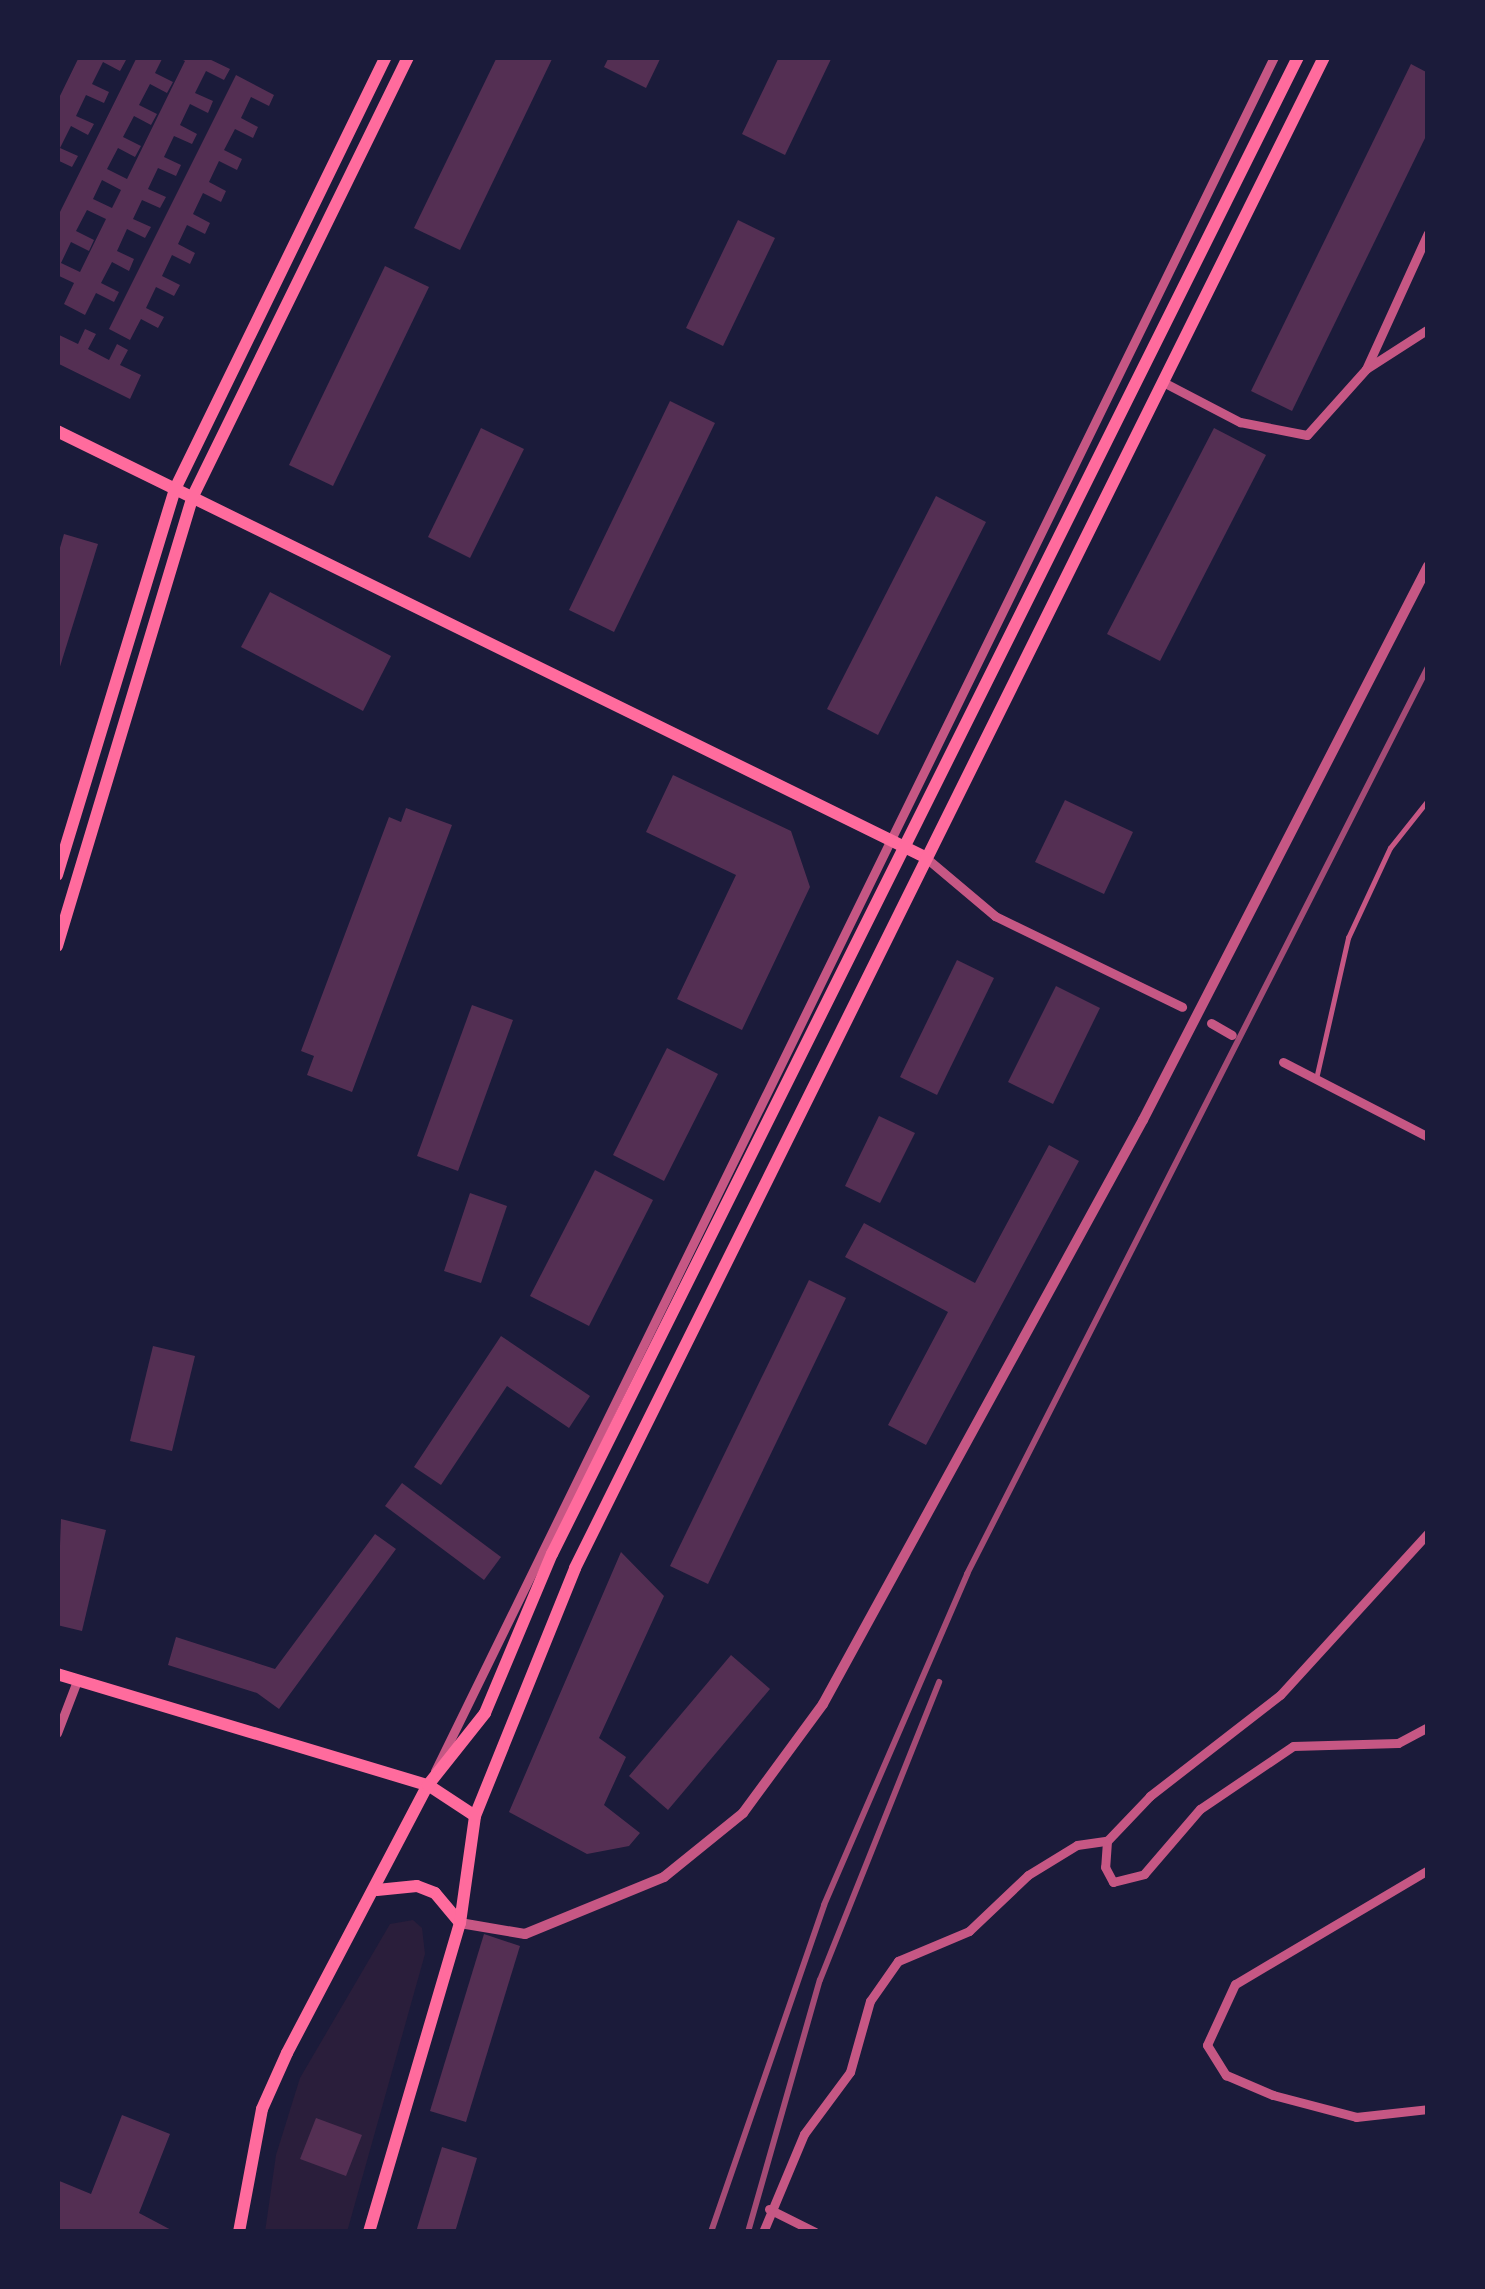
<!DOCTYPE html>
<style>
body{margin:0}
#map{position:relative;width:1485px;height:2289px;overflow:hidden;background:#1b1b3a;font-family:Raleway,sans-serif}
div>[style]{position:absolute}
[style*='--x']{left:calc(var(--x)*1px);top:calc(var(--y)*1px);width:calc(var(--w)*1px);rotate:calc(var(--a)*1deg)}
.green>*{inset:0;background:#2a1e3b}
.building>*{inset:0;background:#542f53}
.service>*{height:4.5px;margin:-2.25px;padding:0 2.25px;transform-origin:2.25px;border-radius:2.25px;background:#c65784}
.minor>*{height:9px;margin:-4.5px;padding:0 4.5px;transform-origin:4.5px;border-radius:4.5px;background:#c65784}
.tertiary>*{height:10px;margin:-5px;padding:0 5px;transform-origin:5px;border-radius:5px;background:#c65784}
.secondary>*{height:12px;margin:-6px;padding:0 6px;transform-origin:6px;border-radius:6px;background:#ff6b9d}
.rail>*{height:6px;margin:-3px;padding:0 3px;transform-origin:3px;border-radius:3px;background:#a44b75}
span{translate:-50% -50%;white-space:nowrap;text-align:center;line-height:1.15;-webkit-text-stroke:9px #1b1b3a;paint-order:stroke}
.frame{position:absolute;inset:0;border:60px solid #1b1b3a;pointer-events:none}
</style>
<div id="map">
<div class="green">
<div style="clip-path:polygon(413px 1920px,422px 1928px,425px 1954px,347px 2232px,265px 2232px,276px 2155px,300px 2078px,390px 1924px)"></div>
</div>
<div class="building">
<div style="clip-path:polygon(79px 57px,126px 60px,120px 71px,103px 62px,92px 84px,109px 92px,104px 103px,86px 95px,76px 116px,94px 124px,88px 135px,71px 126px,60px 148px,78px 156px,72px 167px,57px 160px,57px 102px)"></div>
<div style="clip-path:polygon(evenodd,137px 57px,163px 57px,155px 73px,173px 82px,167px 93px,150px 84px,139px 105px,157px 114px,151px 125px,134px 116px,123px 137px,141px 146px,135px 157px,118px 148px,107px 169px,127px 179px,185px 61px,177px 57px,205px 57px,230px 69px,224px 80px,206px 71px,195px 93px,213px 101px,208px 113px,190px 104px,180px 125px,197px 134px,192px 144px,174px 136px,164px 157px,181px 165px,176px 176px,158px 168px,148px 189px,166px 197px,160px 208px,142px 200px,133px 219px,151px 227px,145px 238px,127px 229px,117px 251px,134px 259px,129px 271px,112px 262px,101px 283px,119px 292px,114px 302px,96px 293px,85px 315px,64px 304px,74px 283px,57px 275px,57px 218px,137px 57px,102px 180px,121px 190px,112px 208px,93px 199px,102px 180px,137px 57px,87px 210px,106px 219px,80px 272px,61px 263px,71px 242px,89px 251px,94px 240px,76px 231px,87px 210px)"></div>
<div style="clip-path:polygon(497px 57px,553px 57px,460px 250px,414px 228px)"></div>
<div style="clip-path:polygon(609px 57px,661px 57px,646px 88px,604px 67px)"></div>
<div style="clip-path:polygon(779px 57px,832px 57px,785px 155px,742px 134px)"></div>
<div style="clip-path:polygon(1411px 64px,1428px 73px,1428px 132px,1292px 411px,1251px 391px)"></div>
<div style="clip-path:polygon(236px 75px,274px 95px,269px 106px,251px 97px,241px 118px,258px 127px,253px 138px,235px 129px,224px 150px,242px 159px,237px 170px,219px 161px,209px 182px,226px 191px,221px 202px,203px 193px,193px 214px,210px 223px,205px 234px,187px 225px,178px 244px,195px 253px,190px 264px,172px 255px,162px 276px,180px 285px,174px 296px,156px 287px,146px 308px,164px 317px,158px 328px,141px 319px,130px 340px,109px 329px)"></div>
<div style="clip-path:polygon(738px 220px,775px 238px,723px 346px,686px 328px)"></div>
<div style="clip-path:polygon(385px 266px,429px 287px,333px 486px,289px 465px)"></div>
<div style="clip-path:polygon(85px 329px,96px 334px,88px 349px,109px 360px,117px 344px,128px 350px,120px 365px,141px 375px,130px 399px,57px 363px,57px 334px,78px 344px)"></div>
<div style="clip-path:polygon(670px 401px,715px 423px,614px 632px,569px 610px)"></div>
<div style="clip-path:polygon(481px 428px,524px 449px,470px 558px,428px 537px)"></div>
<div style="clip-path:polygon(1214px 428px,1266px 455px,1160px 661px,1107px 634px)"></div>
<div style="clip-path:polygon(936px 496px,986px 522px,878px 735px,827px 709px)"></div>
<div style="clip-path:polygon(64px 534px,98px 544px,58px 673px,57px 558px)"></div>
<div style="clip-path:polygon(270px 592px,391px 656px,363px 711px,241px 647px)"></div>
<div style="clip-path:polygon(673px 775px,791px 831px,810px 887px,742px 1030px,677px 999px,736px 875px,646px 832px)"></div>
<div style="clip-path:polygon(1065px 800px,1133px 832px,1104px 894px,1035px 862px)"></div>
<div style="clip-path:polygon(406px 808px,452px 825px,352px 1092px,307px 1075px,314px 1056px,301px 1051px,389px 817px,401px 822px)"></div>
<div style="clip-path:polygon(957px 960px,994px 978px,937px 1095px,900px 1077px)"></div>
<div style="clip-path:polygon(1056px 986px,1100px 1008px,1053px 1104px,1008px 1082px)"></div>
<div style="clip-path:polygon(472px 1005px,513px 1020px,458px 1171px,417px 1156px)"></div>
<div style="clip-path:polygon(667px 1048px,718px 1074px,664px 1181px,613px 1155px)"></div>
<div style="clip-path:polygon(879px 1116px,915px 1133px,880px 1203px,845px 1186px)"></div>
<div style="clip-path:polygon(1049px 1145px,1079px 1161px,926px 1445px,888px 1425px,948px 1312px,845px 1257px,864px 1223px,975px 1283px)"></div>
<div style="clip-path:polygon(595px 1170px,653px 1200px,589px 1326px,530px 1296px)"></div>
<div style="clip-path:polygon(470px 1193px,507px 1206px,481px 1283px,444px 1271px)"></div>
<div style="clip-path:polygon(809px 1280px,846px 1298px,708px 1584px,670px 1566px)"></div>
<div style="clip-path:polygon(501px 1336px,590px 1396px,569px 1428px,507px 1386px,441px 1485px,414px 1467px)"></div>
<div style="clip-path:polygon(153px 1346px,195px 1356px,172px 1451px,130px 1441px)"></div>
<div style="clip-path:polygon(402px 1483px,501px 1557px,484px 1580px,385px 1506px)"></div>
<div style="clip-path:polygon(61px 1519px,106px 1530px,82px 1631px,57px 1625px)"></div>
<div style="clip-path:polygon(375px 1534px,396px 1549px,279px 1709px,257px 1693px,168px 1665px,176px 1637px,275px 1669px)"></div>
<div style="clip-path:polygon(621px 1552px,664px 1596px,599px 1738px,626px 1757px,604px 1805px,640px 1833px,629px 1846px,587px 1854px,509px 1812px)"></div>
<div style="clip-path:polygon(731px 1655px,770px 1689px,668px 1810px,629px 1776px)"></div>
<div style="clip-path:polygon(484px 1934px,520px 1946px,466px 2122px,430px 2111px)"></div>
<div style="clip-path:polygon(122px 2115px,170px 2134px,139px 2213px,175px 2232px,57px 2232px,57px 2180px,91px 2194px)"></div>
<div style="clip-path:polygon(316px 2118px,362px 2135px,346px 2176px,300px 2159px)"></div>
<div style="clip-path:polygon(442px 2147px,477px 2158px,455px 2232px,416px 2232px)"></div>
</div>
<div class="service">
<div style="--x:1316;--y:1079;--w:145;--a:-77.2"></div>
<div style="--x:1348;--y:938;--w:99;--a:-65"></div>
<div style="--x:1390;--y:848;--w:61;--a:-51.6"></div>
</div>
<div class="minor">
<div style="--x:1366;--y:369;--w:74;--a:-32.8"></div>
<div style="--x:1163;--y:382;--w:87;--a:27.5"></div>
<div style="--x:1240;--y:422;--w:68;--a:11"></div>
<div style="--x:1307;--y:435;--w:89;--a:-48.2"></div>
<div style="--x:1366;--y:369;--w:149;--a:-65.5"></div>
<div style="--x:925;--y:857;--w:92;--a:40.1"></div>
<div style="--x:995;--y:916;--w:208;--a:25.9"></div>
<div style="--x:1211;--y:1023;--w:24;--a:30"></div>
<div style="--x:1283;--y:1062;--w:163;--a:27.3"></div>
<div style="--x:1428;--y:1533;--w:219;--a:132.4"></div>
<div style="--x:1280;--y:1695;--w:165;--a:142.2"></div>
<div style="--x:1150;--y:1796;--w:62;--a:133.7"></div>
<div style="--x:1107;--y:1841;--w:26;--a:94"></div>
<div style="--x:1105;--y:1867;--w:17;--a:62"></div>
<div style="--x:1113;--y:1882;--w:32;--a:-14"></div>
<div style="--x:1144;--y:1874;--w:86;--a:-49.3"></div>
<div style="--x:1200;--y:1809;--w:112;--a:-34.1"></div>
<div style="--x:1293;--y:1746;--w:105;--a:-1.6"></div>
<div style="--x:1398;--y:1743;--w:34;--a:-28"></div>
<div style="--x:57;--y:1733;--w:56;--a:-69"></div>
<div style="--x:435;--y:1771;--w:1908;--a:-63.92"></div>
<div style="--x:1428;--y:1870;--w:224;--a:149.4"></div>
<div style="--x:1235;--y:1984;--w:67;--a:114.7"></div>
<div style="--x:1207;--y:2045;--w:36;--a:58"></div>
<div style="--x:1226;--y:2075;--w:51;--a:23.1"></div>
<div style="--x:1273;--y:2095;--w:86;--a:14.8"></div>
<div style="--x:1356;--y:2117;--w:72;--a:-6.3"></div>
<div style="--x:769;--y:2209;--w:51;--a:26.6"></div>
<div style="--x:763;--y:2232;--w:106;--a:-67.3"></div>
<div style="--x:804;--y:2134;--w:77;--a:-53.4"></div>
<div style="--x:850;--y:2072;--w:74;--a:-74.3"></div>
<div style="--x:870;--y:2001;--w:49;--a:-55"></div>
<div style="--x:898;--y:1961;--w:77;--a:-22.9"></div>
<div style="--x:969;--y:1931;--w:81;--a:-43.5"></div>
<div style="--x:1028;--y:1875;--w:57;--a:-31.5"></div>
<div style="--x:1077;--y:1845;--w:30;--a:-8"></div>
</div>
<div class="tertiary">
<div style="--x:460;--y:1923;--w:66;--a:9.6"></div>
<div style="--x:525;--y:1934;--w:150;--a:-22.3"></div>
<div style="--x:664;--y:1877;--w:102;--a:-39"></div>
<div style="--x:743;--y:1813;--w:135;--a:-53.7"></div>
<div style="--x:823;--y:1704;--w:666;--a:-61.28"></div>
<div style="--x:1143;--y:1120;--w:623;--a:-62.78"></div>
</div>
<div class="secondary">
<div style="--x:57;--y:431;--w:967;--a:26.14"></div>
<div style="--x:57;--y:875;--w:404;--a:-73"></div>
<div style="--x:175;--y:489;--w:481;--a:-64"></div>
<div style="--x:57;--y:946;--w:468;--a:-73.2"></div>
<div style="--x:192;--y:498;--w:491;--a:-63.9"></div>
<div style="--x:57;--y:1674;--w:387;--a:16.7"></div>
<div style="--x:428;--y:1785;--w:56;--a:33.4"></div>
<div style="--x:377;--y:1890;--w:40;--a:-5.7"></div>
<div style="--x:417;--y:1886;--w:19;--a:21"></div>
<div style="--x:435;--y:1893;--w:38;--a:50"></div>
<div style="--x:239;--y:2232;--w:125;--a:-79.4"></div>
<div style="--x:262;--y:2109;--w:61;--a:-65.9"></div>
<div style="--x:287;--y:2053;--w:303;--a:-62.3"></div>
<div style="--x:428;--y:1785;--w:92;--a:-51.6"></div>
<div style="--x:485;--y:1713;--w:173;--a:-67.2"></div>
<div style="--x:552;--y:1554;--w:1673;--a:-63.51"></div>
<div style="--x:369;--y:2232;--w:322;--a:-73.6"></div>
<div style="--x:460;--y:1923;--w:108;--a:-82"></div>
<div style="--x:475;--y:1816;--w:267;--a:-68"></div>
<div style="--x:575;--y:1568;--w:1686;--a:-63.63"></div>
</div>
<div class="rail">
<div style="--x:711;--y:2232;--w:346;--a:-70.9"></div>
<div style="--x:824;--y:1905;--w:361;--a:-66.6"></div>
<div style="--x:967;--y:1574;--w:1017;--a:-63.06"></div>
<div style="--x:748;--y:2232;--w:262;--a:-74.1"></div>
<div style="--x:820;--y:1980;--w:321;--a:-68.2"></div>
</div>
<div class="frame"></div>
</div>
